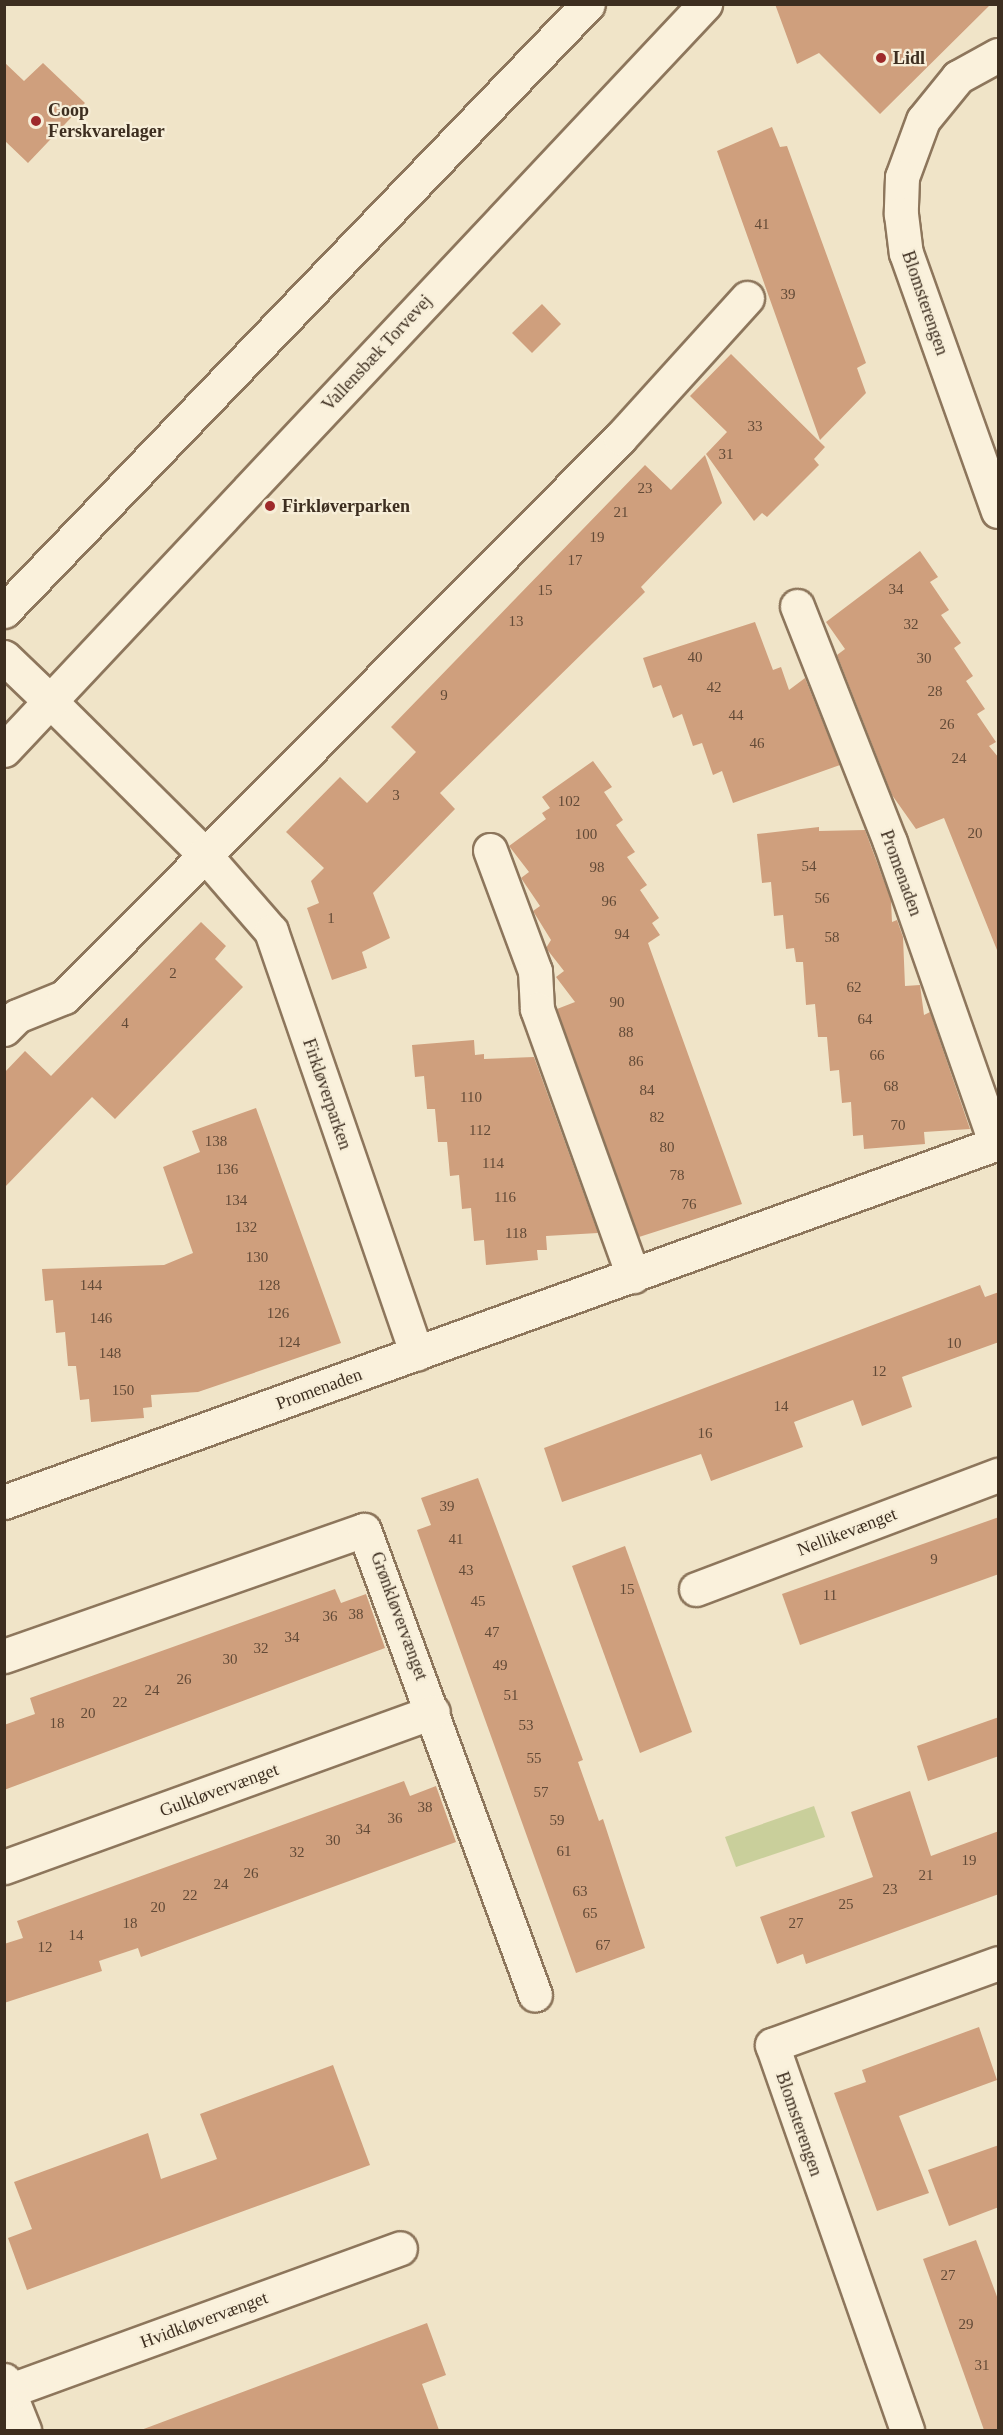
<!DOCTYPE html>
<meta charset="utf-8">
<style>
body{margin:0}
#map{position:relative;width:1003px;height:2435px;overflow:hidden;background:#f0e4c8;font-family:Georgia,serif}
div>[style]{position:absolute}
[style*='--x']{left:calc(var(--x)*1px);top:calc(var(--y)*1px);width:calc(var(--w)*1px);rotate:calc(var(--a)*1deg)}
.green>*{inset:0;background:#c9cf9b}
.building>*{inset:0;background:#cf9f7d}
.roads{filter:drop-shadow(2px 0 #8d765c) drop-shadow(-2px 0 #8d765c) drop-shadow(0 2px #8d765c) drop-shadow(0 -2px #8d765c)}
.minor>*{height:33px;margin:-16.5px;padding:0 16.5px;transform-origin:16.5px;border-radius:16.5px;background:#faf1dc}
.tertiary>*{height:33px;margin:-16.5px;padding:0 16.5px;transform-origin:16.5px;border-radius:16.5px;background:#faf1dc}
.dots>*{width:16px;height:16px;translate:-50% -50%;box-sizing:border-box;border:3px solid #f7eed8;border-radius:50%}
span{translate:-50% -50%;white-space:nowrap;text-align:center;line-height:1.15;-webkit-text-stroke:4.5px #f7eed8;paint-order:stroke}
.number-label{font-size:15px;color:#624a37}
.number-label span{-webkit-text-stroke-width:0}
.poi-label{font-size:18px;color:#3d2e20;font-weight:700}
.left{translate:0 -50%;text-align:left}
.street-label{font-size:18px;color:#3d2e20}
.frame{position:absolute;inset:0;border:6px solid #3d2e20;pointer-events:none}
</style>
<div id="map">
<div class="green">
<div style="clip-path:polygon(814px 1806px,825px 1837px,736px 1867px,725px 1837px)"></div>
</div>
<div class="building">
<div style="clip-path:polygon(775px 4px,991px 4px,880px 114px,819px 53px,797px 64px)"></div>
<div style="clip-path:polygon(4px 62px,24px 81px,43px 63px,85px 103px,28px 163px,4px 140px)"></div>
<div style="clip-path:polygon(772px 127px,780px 147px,787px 146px,866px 363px,857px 368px,866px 393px,820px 440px,717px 151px)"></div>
<div style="clip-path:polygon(542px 304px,561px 324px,532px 353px,512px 333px)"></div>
<div style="clip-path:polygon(731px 354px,825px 447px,814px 459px,819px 465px,767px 517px,762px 513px,754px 521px,706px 454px,727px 432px,690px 396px)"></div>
<div style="clip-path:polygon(705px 455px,722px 503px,641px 587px,645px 592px,440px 793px,455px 809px,373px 893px,390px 938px,362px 952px,367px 968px,332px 980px,307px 908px,319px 903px,311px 881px,324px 868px,286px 832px,340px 777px,367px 803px,416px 752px,391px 727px,645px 465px,671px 490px)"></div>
<div style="clip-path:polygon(920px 551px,938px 577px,930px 582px,949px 610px,941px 615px,961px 643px,954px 648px,973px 676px,966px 681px,985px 709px,977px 714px,996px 742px,989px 746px,999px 758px,999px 955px,944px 818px,916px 829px,892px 795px,837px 655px,845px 649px,826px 622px)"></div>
<div style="clip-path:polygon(755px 622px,773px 670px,781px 667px,789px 690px,805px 678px,840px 765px,733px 803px,722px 771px,713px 775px,702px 743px,693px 746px,682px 714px,673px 718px,661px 685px,653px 688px,643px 658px)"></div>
<div style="clip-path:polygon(593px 761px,612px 787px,604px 792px,623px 820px,616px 825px,635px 852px,627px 857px,647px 885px,640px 890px,659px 918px,652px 923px,660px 935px,648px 943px,742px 1204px,639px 1237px,557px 1009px,575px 1002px,556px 977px,564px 971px,546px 948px,551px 940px,533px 911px,540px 906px,521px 878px,529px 872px,509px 846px,546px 819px,542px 813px,550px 808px,542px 797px)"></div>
<div style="clip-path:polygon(819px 827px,819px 831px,865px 830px,891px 900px,892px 922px,897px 920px,903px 937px,905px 986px,920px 985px,924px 1015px,930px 1012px,970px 1129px,924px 1132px,925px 1144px,864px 1149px,863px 1135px,853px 1136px,851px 1102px,842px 1103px,839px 1070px,830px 1071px,827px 1037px,818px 1037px,815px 1004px,806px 1005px,803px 962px,796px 962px,794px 948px,786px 949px,783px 915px,774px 916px,771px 882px,762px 883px,757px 834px)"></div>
<div style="clip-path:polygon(201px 922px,226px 946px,215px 959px,243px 987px,115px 1119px,92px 1097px,4px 1188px,4px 1073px,25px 1051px,51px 1076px)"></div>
<div style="clip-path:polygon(474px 1040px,475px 1055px,484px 1054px,484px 1059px,534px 1057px,598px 1233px,546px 1236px,547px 1250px,537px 1250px,538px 1260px,486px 1265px,484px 1240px,474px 1241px,471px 1208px,462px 1209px,459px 1175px,450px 1176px,447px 1142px,438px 1142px,435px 1109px,427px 1109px,424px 1076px,415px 1077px,412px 1045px)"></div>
<div style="clip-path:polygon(256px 1108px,341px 1343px,198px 1392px,151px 1395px,152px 1407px,143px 1408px,144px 1418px,91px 1422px,89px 1399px,80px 1400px,76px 1366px,68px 1366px,65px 1332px,56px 1333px,53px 1300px,45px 1301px,42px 1269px,164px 1265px,193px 1253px,163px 1167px,200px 1152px,192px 1131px)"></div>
<div style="clip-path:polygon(980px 1285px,985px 1297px,999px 1292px,999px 1342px,902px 1377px,912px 1407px,862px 1426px,853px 1400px,794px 1422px,803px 1447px,711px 1481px,701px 1454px,562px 1502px,544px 1448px)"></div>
<div style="clip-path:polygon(478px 1478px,583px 1760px,578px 1762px,599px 1821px,603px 1819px,645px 1948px,576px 1973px,417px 1530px,431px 1525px,421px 1498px)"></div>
<div style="clip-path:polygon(999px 1517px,999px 1574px,800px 1645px,782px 1594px)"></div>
<div style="clip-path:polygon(625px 1546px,692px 1732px,640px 1753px,572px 1566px)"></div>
<div style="clip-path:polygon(335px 1589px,341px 1603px,366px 1594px,385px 1648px,4px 1790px,4px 1725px,35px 1714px,30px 1698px)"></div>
<div style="clip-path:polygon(999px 1717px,999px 1756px,928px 1781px,917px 1746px)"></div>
<div style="clip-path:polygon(404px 1781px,410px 1796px,436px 1786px,456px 1842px,141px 1957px,138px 1948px,99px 1961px,102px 1971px,4px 2003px,4px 1944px,23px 1938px,17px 1921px)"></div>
<div style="clip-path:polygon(910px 1791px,931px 1856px,999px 1831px,999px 1894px,806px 1964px,803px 1954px,777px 1964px,760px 1917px,873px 1877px,851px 1812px)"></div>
<div style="clip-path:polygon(979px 2027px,997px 2080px,899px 2116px,929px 2193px,877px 2211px,834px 2093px,866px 2082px,862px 2070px)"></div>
<div style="clip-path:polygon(333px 2065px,370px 2165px,27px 2290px,8px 2238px,32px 2229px,14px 2182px,148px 2133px,161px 2179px,217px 2159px,200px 2114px)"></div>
<div style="clip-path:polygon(999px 2145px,999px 2207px,949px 2226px,928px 2170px)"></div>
<div style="clip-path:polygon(976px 2240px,999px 2302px,999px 2430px,984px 2430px,923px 2259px)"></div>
<div style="clip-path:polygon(427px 2323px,446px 2375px,422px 2384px,439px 2430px,141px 2430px)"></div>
</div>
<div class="roads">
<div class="minor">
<div style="--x:998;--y:55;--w:46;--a:151.2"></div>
<div style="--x:958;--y:77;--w:55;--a:129.1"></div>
<div style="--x:923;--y:120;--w:61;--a:110.2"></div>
<div style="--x:902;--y:177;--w:37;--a:92"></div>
<div style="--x:901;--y:214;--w:39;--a:83"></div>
<div style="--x:906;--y:253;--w:274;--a:70.4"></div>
<div style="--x:797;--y:606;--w:254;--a:68.5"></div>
<div style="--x:890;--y:842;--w:320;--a:70.7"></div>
<div style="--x:51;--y:702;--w:216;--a:44.8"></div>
<div style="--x:204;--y:854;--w:102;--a:49"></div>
<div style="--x:271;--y:931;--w:447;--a:71"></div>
<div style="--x:490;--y:850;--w:129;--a:69.6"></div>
<div style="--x:535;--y:971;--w:38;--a:87"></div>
<div style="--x:537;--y:1009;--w:284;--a:70.2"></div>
<div style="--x:4;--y:1029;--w:18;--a:-45"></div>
<div style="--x:17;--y:1016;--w:51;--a:-22"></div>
<div style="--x:64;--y:997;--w:788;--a:-45.15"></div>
<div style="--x:620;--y:438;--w:189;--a:-47.8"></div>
<div style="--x:4;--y:1502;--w:1057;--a:-19.86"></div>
<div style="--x:696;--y:1589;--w:323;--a:-20.7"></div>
<div style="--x:4;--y:1656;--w:381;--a:-19.3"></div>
<div style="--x:364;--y:1530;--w:495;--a:69.8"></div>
<div style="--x:4;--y:1867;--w:456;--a:-19.9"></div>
<div style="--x:4;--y:2380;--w:54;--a:68.2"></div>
<div style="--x:8;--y:2391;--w:417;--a:-20"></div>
<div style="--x:907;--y:2430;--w:408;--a:-109.3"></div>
<div style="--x:772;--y:2045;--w:240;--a:-19.9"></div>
</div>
<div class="tertiary">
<div style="--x:4;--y:611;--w:842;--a:-46.11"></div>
<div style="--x:4;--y:657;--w:65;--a:43.8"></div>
<div style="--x:4;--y:750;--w:1024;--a:-46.78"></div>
</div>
</div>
<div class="dots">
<div style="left:881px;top:58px;background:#9e2a2b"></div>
<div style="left:36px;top:121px;background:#9e2a2b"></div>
<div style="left:270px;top:506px;background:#9e2a2b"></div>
</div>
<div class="number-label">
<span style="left:762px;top:225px">41</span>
<span style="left:788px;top:295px">39</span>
<span style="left:755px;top:427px">33</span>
<span style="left:726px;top:455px">31</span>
<span style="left:645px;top:489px">23</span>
<span style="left:621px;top:513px">21</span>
<span style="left:597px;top:538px">19</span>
<span style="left:575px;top:561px">17</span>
<span style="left:896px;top:590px">34</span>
<span style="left:545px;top:591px">15</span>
<span style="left:516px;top:622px">13</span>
<span style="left:911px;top:625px">32</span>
<span style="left:695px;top:658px">40</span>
<span style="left:924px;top:659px">30</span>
<span style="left:714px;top:688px">42</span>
<span style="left:935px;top:692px">28</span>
<span style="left:444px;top:696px">9</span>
<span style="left:736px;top:716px">44</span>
<span style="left:947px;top:725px">26</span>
<span style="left:757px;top:744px">46</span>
<span style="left:959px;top:759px">24</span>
<span style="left:396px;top:796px">3</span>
<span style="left:569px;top:802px">102</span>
<span style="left:975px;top:834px">20</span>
<span style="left:586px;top:835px">100</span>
<span style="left:809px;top:867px">54</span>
<span style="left:597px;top:868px">98</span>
<span style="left:822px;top:899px">56</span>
<span style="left:609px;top:902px">96</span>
<span style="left:331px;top:919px">1</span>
<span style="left:622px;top:935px">94</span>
<span style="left:832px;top:938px">58</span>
<span style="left:173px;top:974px">2</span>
<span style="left:854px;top:988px">62</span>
<span style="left:617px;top:1003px">90</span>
<span style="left:865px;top:1020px">64</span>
<span style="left:125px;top:1024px">4</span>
<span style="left:626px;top:1033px">88</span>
<span style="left:877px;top:1056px">66</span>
<span style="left:636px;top:1062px">86</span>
<span style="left:891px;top:1087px">68</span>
<span style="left:647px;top:1091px">84</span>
<span style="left:471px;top:1098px">110</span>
<span style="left:657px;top:1118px">82</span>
<span style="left:898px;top:1126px">70</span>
<span style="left:480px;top:1131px">112</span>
<span style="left:216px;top:1142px">138</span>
<span style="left:667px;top:1148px">80</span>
<span style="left:493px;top:1164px">114</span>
<span style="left:227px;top:1170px">136</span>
<span style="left:677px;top:1176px">78</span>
<span style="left:505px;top:1198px">116</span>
<span style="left:236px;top:1201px">134</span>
<span style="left:689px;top:1205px">76</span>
<span style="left:246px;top:1228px">132</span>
<span style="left:516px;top:1234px">118</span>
<span style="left:257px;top:1258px">130</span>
<span style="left:91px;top:1286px">144</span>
<span style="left:269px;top:1286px">128</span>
<span style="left:278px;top:1314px">126</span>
<span style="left:101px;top:1319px">146</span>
<span style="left:289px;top:1343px">124</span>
<span style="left:954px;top:1344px">10</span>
<span style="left:110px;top:1354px">148</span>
<span style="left:879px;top:1372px">12</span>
<span style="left:123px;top:1391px">150</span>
<span style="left:781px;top:1407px">14</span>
<span style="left:705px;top:1434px">16</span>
<span style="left:447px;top:1507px">39</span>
<span style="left:456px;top:1540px">41</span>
<span style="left:934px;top:1560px">9</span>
<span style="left:466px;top:1571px">43</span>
<span style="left:627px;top:1590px">15</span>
<span style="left:830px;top:1596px">11</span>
<span style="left:478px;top:1602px">45</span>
<span style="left:356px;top:1615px">38</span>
<span style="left:330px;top:1617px">36</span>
<span style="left:492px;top:1633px">47</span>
<span style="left:292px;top:1638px">34</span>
<span style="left:261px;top:1649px">32</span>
<span style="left:230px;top:1660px">30</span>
<span style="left:500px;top:1666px">49</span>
<span style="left:184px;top:1680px">26</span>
<span style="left:152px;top:1691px">24</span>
<span style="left:511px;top:1696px">51</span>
<span style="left:120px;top:1703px">22</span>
<span style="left:88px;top:1714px">20</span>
<span style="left:57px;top:1724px">18</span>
<span style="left:526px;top:1726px">53</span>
<span style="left:534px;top:1759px">55</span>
<span style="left:541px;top:1793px">57</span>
<span style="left:425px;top:1808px">38</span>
<span style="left:395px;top:1819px">36</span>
<span style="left:557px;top:1821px">59</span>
<span style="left:363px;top:1830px">34</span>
<span style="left:333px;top:1841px">30</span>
<span style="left:564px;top:1852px">61</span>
<span style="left:297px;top:1853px">32</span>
<span style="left:969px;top:1861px">19</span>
<span style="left:251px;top:1874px">26</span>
<span style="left:926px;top:1876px">21</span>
<span style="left:221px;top:1885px">24</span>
<span style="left:890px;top:1890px">23</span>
<span style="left:580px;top:1892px">63</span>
<span style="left:190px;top:1896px">22</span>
<span style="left:846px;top:1905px">25</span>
<span style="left:158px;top:1908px">20</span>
<span style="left:590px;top:1914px">65</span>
<span style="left:130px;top:1924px">18</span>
<span style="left:796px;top:1924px">27</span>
<span style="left:76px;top:1936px">14</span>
<span style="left:603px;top:1946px">67</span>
<span style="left:45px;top:1948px">12</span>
<span style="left:948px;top:2276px">27</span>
<span style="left:966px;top:2325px">29</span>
<span style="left:982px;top:2366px">31</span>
</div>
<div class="poi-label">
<span class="left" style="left:893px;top:58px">Lidl</span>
<span class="left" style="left:48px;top:121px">Coop<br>Ferskvarelager</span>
<span class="left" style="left:282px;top:506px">Firkløverparken</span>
</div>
<div class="street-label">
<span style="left:925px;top:303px;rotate:71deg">Blomsterengen</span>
<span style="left:377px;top:353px;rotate:-47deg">Vallensbæk Torvevej</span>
<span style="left:901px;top:873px;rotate:70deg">Promenaden</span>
<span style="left:327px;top:1094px;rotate:71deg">Firkløverparken</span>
<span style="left:319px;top:1389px;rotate:-20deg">Promenaden</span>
<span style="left:847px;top:1532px;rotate:-21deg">Nellikevænget</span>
<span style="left:399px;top:1616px;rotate:70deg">Grønkløvervænget</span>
<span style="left:219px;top:1790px;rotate:-20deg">Gulkløvervænget</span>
<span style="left:799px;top:2124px;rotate:71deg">Blomsterengen</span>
<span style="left:204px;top:2320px;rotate:-20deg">Hvidkløvervænget</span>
</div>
<div class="frame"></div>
</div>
